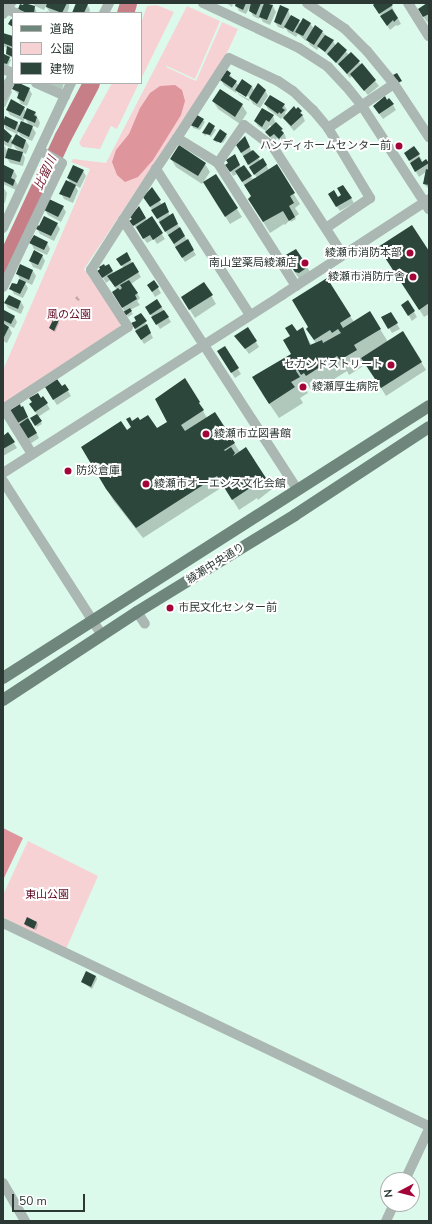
<!DOCTYPE html>
<meta charset="utf-8">
<style>
body{margin:0}
#map{position:relative;width:432px;height:1224px;overflow:hidden;background:#dcfaec;font-family:"Nunito Sans","Noto Sans JP",sans-serif}
div>[style]{position:absolute}
[style*='--x']{left:calc(var(--x)*1px);top:calc(var(--y)*1px);width:calc(var(--w)*1px);rotate:calc(var(--a)*1deg)}
.green>*{inset:0;background:#f7d2d4}
.forest>*{inset:0;background:#de959b}
.shadow>*{inset:0;background:#0003}
.river>*{height:17px;margin:-8.5px;padding:0 8.5px;transform-origin:8.5px;border-radius:8.5px;background:#c67f86}
.building>*{inset:0;background:#2d463c}
.minor>*{height:10px;margin:-5px;padding:0 5px;transform-origin:5px;border-radius:5px;background:#abb7b2}
.major>*{height:12px;margin:-6px;padding:0 6px;transform-origin:6px;border-radius:6px;background:#6f867c}
.dots>*{width:11px;height:11px;translate:-50% -50%;box-sizing:border-box;border:2px solid #fff;border-radius:50%}
span{translate:-50% -50%;white-space:nowrap;text-align:center;line-height:1.15;-webkit-text-stroke:4px #fff;paint-order:stroke}
.poi-label{font-size:11px;color:#2c3833}
.right{translate:-100% -50%;text-align:right}
.left{translate:0 -50%;text-align:left}
.park-label{font-size:11px;color:#610a21}
.street-label{font-size:11px;color:#2c3833}
.water-label{font-size:12px;color:#6c1629;font-style:italic}
.frame{position:absolute;inset:0;border:4px solid #2c3833;pointer-events:none}
.legend{position:absolute;left:12px;top:12px;width:130px;height:72px;box-sizing:border-box;background:#fff;border:1px solid #abafad;margin:0;padding:5px 7px;list-style:none;font-size:12px;color:#2c3833}
.legend li{display:flex;align-items:center;gap:8px;height:20px}
.legend b{width:20px;border:1px solid #abafad}
.north{position:absolute;left:380px;top:1172px;width:40px;height:40px;box-sizing:border-box;background:#fff;border:1px solid #abafad;border-radius:50%;rotate:263deg;font-size:11px;font-weight:700;line-height:16px;text-align:center;color:#2c3833}
.north::after{content:'';display:block;margin:auto;width:14px;height:18px;background:#a30538;clip-path:polygon(50% 0,100% 100%,50% 72%,0 100%)}
.scale{position:absolute;left:12px;top:1194px;width:73px;height:18px;box-sizing:border-box;border:2px solid #2c3833;border-top:0;padding-left:5px;font-size:12px;line-height:14px;white-space:nowrap;color:#2c3833;-webkit-text-stroke:3px #fff;paint-order:stroke}
</style>
<div id="map">
<div class="green">
<div style="clip-path:polygon(157px 5px,174px 12px,141px 79px,141px 23px,147px 6px)"></div>
<div style="clip-path:polygon(187px 6px,220px 21px,195px 79px,167px 66px,166px 67px,196px 81px,222px 22px,238px 29px,226px 55px,84px 269px,121px 322px,120px 327px,3px 404px,3px 370px,90px 169px,71px 162px,73px 159px,106px 163px)"></div>
<div style="clip-path:polygon(112px 83px,139px 83px,117px 129px,111px 126px,100px 149px,82px 147px,79px 143px)"></div>
<div style="clip-path:polygon(28px 841px,98px 876px,66px 949px,3px 917px,3px 895px)"></div>
</div>
<div class="forest">
<div style="clip-path:polygon(175px 85px,182px 90px,185px 101px,181px 115px,153px 160px,138px 177px,125px 182px,117px 175px,112px 162px,116px 150px,129px 134px,140px 108px,150px 93px,160px 86px)"></div>
<div style="clip-path:polygon(3px 828px,23px 838px,3px 880px)"></div>
</div>
<div class="shadow">
<div style="clip-path:polygon(25px 3px,34px 6px,37px 13px,21px 13px,19px 9px)"></div>
<div style="clip-path:polygon(33px 3px,69px 3px,69px 8px,67px 13px,46px 13px,47px 11px,50px 13px,46px 6px,44px 10px,35px 6px)"></div>
<div style="clip-path:polygon(77px 3px,87px 4px,90px 10px,89px 13px,73px 13px)"></div>
<div style="clip-path:polygon(226px 3px,262px 3px,264px 7px,267px 3px,273px 6px,276px 12px,270px 25px,263px 22px,260px 17px,259px 19px,253px 16px,249px 8px,246px 14px,239px 11px,236px 5px,233px 4px,232px 7px)"></div>
<div style="clip-path:polygon(373px 3px,390px 3px,401px 24px,397px 26px,396px 25px,390px 30px)"></div>
<div style="clip-path:polygon(429px 5px,429px 21px,427px 22px,419px 10px)"></div>
<div style="clip-path:polygon(288px 9px,290px 16px,301px 24px,310px 23px,314px 29px,322px 32px,333px 41px,336px 46px,338px 43px,349px 55px,362px 65px,379px 86px,368px 95px,352px 76px,350px 78px,340px 66px,319px 47px,317px 50px,310px 45px,307px 39px,306px 41px,298px 34px,296px 37px,288px 32px,285px 27px,284px 29px,278px 27px,275px 22px)"></div>
<div style="clip-path:polygon(3px 34px,13px 37px,13px 58px,8px 56px,11px 60px,8px 66px,3px 64px,4px 56px,9px 58px,6px 51px,7px 48px,3px 46px)"></div>
<div style="clip-path:polygon(evenodd,227px 71px,239px 86px,252px 86px,254px 91px,265px 90px,268px 96px,260px 108px,253px 104px,250px 99px,249px 101px,239px 95px,237px 91px,236px 93px,224px 85px,221px 80px,227px 71px,239px 91px,251px 98px,250px 100px,239px 94px,239px 91px)"></div>
<div style="clip-path:polygon(3px 77px,12px 92px,5px 107px,3px 106px)"></div>
<div style="clip-path:polygon(16px 83px,29px 89px,32px 94px,27px 106px,21px 104px,18px 98px,19px 95px,13px 89px)"></div>
<div style="clip-path:polygon(48px 83px,64px 83px,62px 90px)"></div>
<div style="clip-path:polygon(220px 90px,242px 105px,247px 113px,240px 124px,218px 109px,213px 101px)"></div>
<div style="clip-path:polygon(271px 97px,284px 105px,287px 110px,285px 113px,286px 115px,296px 110px,301px 112px,305px 121px,294px 131px,284px 119px,282px 117px,281px 119px,268px 109px,265px 104px)"></div>
<div style="clip-path:polygon(393px 105px,396px 110px,383px 119px,378px 112px)"></div>
<div style="clip-path:polygon(evenodd,24px 108px,26px 112px,35px 112px,40px 123px,38px 128px,31px 125px,36px 133px,32px 141px,21px 136px,18px 132px,17px 136px,26px 141px,29px 146px,26px 154px,16px 149px,13px 144px,11px 148px,3px 144px,3px 129px,13px 141px,17px 134px,6px 129px,3px 123px,6px 117px,17px 122px,20px 127px,23px 121px,10px 115px,7px 110px,24px 108px,25px 118px,29px 125px,23px 123px,25px 118px)"></div>
<div style="clip-path:polygon(273px 116px,275px 122px,285px 135px,286px 139px,282px 143px,277px 138px,274px 142px,270px 137px,267px 132px,272px 127px,270px 125px,266px 131px,258px 126px,255px 121px)"></div>
<div style="clip-path:polygon(203px 120px,205px 122px,200px 130px,193px 128px,192px 125px)"></div>
<div style="clip-path:polygon(209px 124px,216px 130px,211px 137px,207px 134px,205px 136px,203px 133px)"></div>
<div style="clip-path:polygon(220px 131px,227px 137px,223px 143px,216px 138px,217px 143px,214px 140px)"></div>
<div style="clip-path:polygon(245px 138px,252px 152px,261px 161px,263px 160px,269px 170px,276px 166px,300px 204px,295px 208px,299px 214px,295px 217px,296px 219px,291px 222px,290px 220px,285px 225px,284px 224px,270px 233px,249px 199px,252px 197px,237px 174px,233px 176px,227px 165px,235px 156px,241px 168px,254px 180px,257px 178px,240px 151px)"></div>
<div style="clip-path:polygon(3px 144px,8px 152px,22px 152px,25px 158px,23px 166px,10px 163px,7px 158px,7px 153px,3px 161px)"></div>
<div style="clip-path:polygon(414px 147px,422px 160px,421px 161px,422px 163px,428px 163px,429px 165px,429px 189px,424px 184px,427px 171px,419px 177px,405px 153px)"></div>
<div style="clip-path:polygon(171px 159px,205px 164px,210px 172px,202px 184px,176px 167px)"></div>
<div style="clip-path:polygon(4px 166px,14px 171px,17px 176px,15px 180px,18px 186px,16px 190px,3px 184px)"></div>
<div style="clip-path:polygon(83px 171px,86px 176px,80px 188px,75px 185px,78px 191px,73px 203px,64px 199px,61px 193px,71px 184px,68px 178px)"></div>
<div style="clip-path:polygon(215px 175px,242px 217px,230px 224px,209px 190px)"></div>
<div style="clip-path:polygon(3px 187px,7px 193px,5px 203px,3px 202px)"></div>
<div style="clip-path:polygon(152px 189px,162px 205px,164px 203px,170px 216px,175px 220px,196px 255px,185px 262px,144px 197px)"></div>
<div style="clip-path:polygon(338px 198px,351px 198px,354px 203px,340px 211px,332px 200px)"></div>
<div style="clip-path:polygon(63px 207px,66px 212px,61px 222px,48px 215px,45px 210px)"></div>
<div style="clip-path:polygon(139px 208px,147px 221px,151px 218px,165px 239px,157px 244px,154px 239px,147px 243px,131px 221px)"></div>
<div style="clip-path:polygon(57px 224px,60px 229px,54px 241px,40px 234px,37px 229px)"></div>
<div style="clip-path:polygon(31px 243px,47px 243px,50px 249px,47px 255px,34px 249px)"></div>
<div style="clip-path:polygon(429px 253px,429px 314px,424px 317px,384px 255px)"></div>
<div style="clip-path:polygon(42px 255px,45px 261px,41px 270px,33px 267px,30px 261px)"></div>
<div style="clip-path:polygon(129px 258px,141px 277px,131px 284px,140px 298px,137px 301px,140px 305px,130px 310px,133px 314px,128px 317px,113px 292px,117px 290px,110px 280px,106px 283px,99px 271px,108px 265px,114px 274px,124px 269px,118px 259px)"></div>
<div style="clip-path:polygon(21px 265px,33px 271px,36px 276px,32px 285px,24px 281px,28px 288px,23px 298px,14px 294px,11px 288px,18px 285px,20px 279px,17px 273px)"></div>
<div style="clip-path:polygon(290px 265px,307px 267px,312px 275px,300px 280px)"></div>
<div style="clip-path:polygon(154px 281px,161px 293px,155px 297px,148px 285px)"></div>
<div style="clip-path:polygon(204px 283px,216px 304px,195px 318px,182px 297px)"></div>
<div style="clip-path:polygon(77px 296px,80px 300px,78px 301px,75px 298px)"></div>
<div style="clip-path:polygon(157px 300px,171px 322px,160px 329px,146px 307px)"></div>
<div style="clip-path:polygon(21px 302px,24px 307px,21px 314px,8px 308px,5px 303px)"></div>
<div style="clip-path:polygon(408px 302px,417px 317px,412px 321px,403px 305px)"></div>
<div style="clip-path:polygon(3px 312px,14px 316px,17px 322px,14px 328px,3px 323px)"></div>
<div style="clip-path:polygon(390px 313px,400px 329px,392px 333px,383px 318px)"></div>
<div style="clip-path:polygon(141px 314px,153px 338px,144px 344px,132px 324px,137px 321px)"></div>
<div style="clip-path:polygon(350px 316px,354px 322px,380px 329px,388px 342px,403px 333px,426px 370px,386px 396px,363px 359px,362px 360px,365px 365px,349px 375px,347px 371px,315px 391px,313px 388px,311px 390px,307px 384px,304px 386px,308px 393px,300px 398px,303px 403px,279px 418px,262px 393px,292px 354px,296px 332px,302px 329px,312px 346px,316px 344px,308px 329px)"></div>
<div style="clip-path:polygon(58px 321px,59px 323px,55px 332px,50px 328px)"></div>
<div style="clip-path:polygon(3px 325px,9px 327px,12px 333px,7px 343px,3px 341px)"></div>
<div style="clip-path:polygon(247px 328px,259px 347px,249px 354px,236px 336px)"></div>
<div style="clip-path:polygon(224px 347px,241px 374px,235px 378px,221px 357px)"></div>
<div style="clip-path:polygon(185px 379px,207px 418px,234px 443px,240px 452px,265px 478px,272px 489px,258px 500px,257px 498px,239px 510px,224px 486px,143px 538px,113px 500px,83px 447px,127px 432px,132px 428px,132px 422px,140px 421px,156px 430px,168px 422px)"></div>
<div style="clip-path:polygon(65px 386px,71px 396px,57px 405px,46px 388px,61px 388px)"></div>
<div style="clip-path:polygon(43px 398px,50px 409px,38px 417px,42px 424px,37px 427px,32px 418px,37px 415px,31px 404px)"></div>
<div style="clip-path:polygon(10px 412px,25px 412px,39px 438px,30px 444px)"></div>
<div style="clip-path:polygon(8px 434px,17px 448px,3px 456px,3px 437px)"></div>
<div style="clip-path:polygon(27px 919px,37px 923px,38px 925px,36px 930px,26px 926px,25px 924px)"></div>
<div style="clip-path:polygon(96px 976px,97px 979px,92px 989px,82px 982px)"></div>
</div>
<div class="river">
<div style="--x:125;--y:13;--w:10;--a:-73"></div>
<div style="--x:3;--y:265;--w:142;--a:-65.1"></div>
<div style="--x:63;--y:136;--w:60;--a:-62.2"></div>
</div>
<div class="building">
<div style="clip-path:polygon(24px 3px,35px 6px,34px 13px,27px 13px,18px 9px,20px 4px,23px 5px)"></div>
<div style="clip-path:polygon(47px 3px,67px 3px,62px 13px,46px 7px)"></div>
<div style="clip-path:polygon(76px 3px,88px 4px,84px 13px,72px 13px)"></div>
<div style="clip-path:polygon(236px 3px,246px 3px,243px 10px,235px 6px)"></div>
<div style="clip-path:polygon(251px 3px,261px 3px,256px 15px,249px 11px)"></div>
<div style="clip-path:polygon(264px 3px,273px 5px,267px 20px,259px 17px)"></div>
<div style="clip-path:polygon(375px 3px,391px 3px,393px 5px,379px 14px,373px 5px)"></div>
<div style="clip-path:polygon(427px 3px,429px 4px,429px 14px,423px 17px,418px 9px)"></div>
<div style="clip-path:polygon(280px 5px,289px 9px,281px 25px,274px 22px)"></div>
<div style="clip-path:polygon(392px 9px,398px 18px,394px 22px,393px 20px,387px 26px,380px 16px)"></div>
<div style="clip-path:polygon(291px 15px,300px 20px,293px 32px,284px 27px)"></div>
<div style="clip-path:polygon(303px 18px,311px 23px,303px 36px,295px 32px)"></div>
<div style="clip-path:polygon(11px 19px,13px 20px,13px 27px,8px 24px)"></div>
<div style="clip-path:polygon(315px 25px,323px 31px,314px 45px,306px 40px)"></div>
<div style="clip-path:polygon(3px 33px,13px 36px,13px 47px,3px 43px)"></div>
<div style="clip-path:polygon(325px 35px,334px 40px,325px 52px,317px 46px)"></div>
<div style="clip-path:polygon(338px 42px,347px 50px,336px 63px,327px 54px)"></div>
<div style="clip-path:polygon(7px 46px,13px 49px,13px 57px,6px 54px)"></div>
<div style="clip-path:polygon(351px 52px,360px 61px,347px 74px,338px 64px)"></div>
<div style="clip-path:polygon(4px 54px,10px 57px,7px 64px,3px 63px)"></div>
<div style="clip-path:polygon(362px 63px,376px 80px,364px 91px,350px 74px)"></div>
<div style="clip-path:polygon(227px 70px,231px 73px,229px 76px,237px 81px,232px 88px,220px 80px)"></div>
<div style="clip-path:polygon(397px 73px,402px 81px,398px 83px,393px 75px)"></div>
<div style="clip-path:polygon(242px 79px,252px 86px,246px 97px,235px 90px)"></div>
<div style="clip-path:polygon(15px 83px,19px 83px,30px 88px,24px 102px,17px 98px,19px 92px,12px 89px)"></div>
<div style="clip-path:polygon(258px 83px,266px 90px,257px 104px,249px 98px)"></div>
<div style="clip-path:polygon(220px 89px,243px 104px,235px 117px,212px 101px)"></div>
<div style="clip-path:polygon(270px 95px,285px 104px,282px 108px,285px 110px,281px 114px,279px 112px,278px 114px,264px 104px)"></div>
<div style="clip-path:polygon(385px 96px,387px 100px,389px 98px,394px 104px,379px 114px,373px 106px)"></div>
<div style="clip-path:polygon(11px 99px,25px 107px,20px 116px,6px 110px)"></div>
<div style="clip-path:polygon(294px 106px,296px 109px,298px 107px,302px 111px,300px 113px,303px 115px,291px 126px,283px 118px)"></div>
<div style="clip-path:polygon(27px 108px,36px 112px,34px 115px,37px 117px,35px 123px,23px 118px)"></div>
<div style="clip-path:polygon(262px 108px,274px 115px,269px 122px,266px 120px,262px 127px,254px 121px)"></div>
<div style="clip-path:polygon(197px 115px,204px 119px,198px 128px,190px 125px)"></div>
<div style="clip-path:polygon(5px 116px,18px 122px,15px 130px,3px 124px)"></div>
<div style="clip-path:polygon(21px 121px,33px 126px,29px 137px,17px 131px)"></div>
<div style="clip-path:polygon(209px 122px,215px 126px,210px 135px,202px 133px)"></div>
<div style="clip-path:polygon(276px 122px,283px 129px,281px 130px,284px 133px,279px 139px,274px 134px,270px 137px,265px 132px)"></div>
<div style="clip-path:polygon(3px 128px,12px 136px,8px 143px,3px 140px)"></div>
<div style="clip-path:polygon(220px 129px,227px 134px,221px 143px,213px 140px)"></div>
<div style="clip-path:polygon(16px 134px,26px 140px,23px 149px,11px 143px)"></div>
<div style="clip-path:polygon(245px 136px,250px 147px,241px 153px,236px 145px)"></div>
<div style="clip-path:polygon(179px 145px,206px 163px,198px 176px,170px 159px)"></div>
<div style="clip-path:polygon(414px 146px,420px 154px,409px 161px,404px 153px)"></div>
<div style="clip-path:polygon(8px 148px,23px 152px,20px 162px,5px 158px)"></div>
<div style="clip-path:polygon(253px 150px,260px 157px,248px 165px,243px 156px)"></div>
<div style="clip-path:polygon(235px 154px,240px 165px,230px 172px,225px 165px,228px 163px,226px 160px)"></div>
<div style="clip-path:polygon(419px 157px,422px 162px,426px 159px,429px 163px,415px 172px,410px 163px)"></div>
<div style="clip-path:polygon(263px 158px,267px 165px,254px 175px,249px 167px)"></div>
<div style="clip-path:polygon(277px 164px,295px 193px,290px 196px,294px 203px,289px 206px,295px 217px,289px 221px,283px 211px,263px 222px,248px 199px,251px 196px,244px 185px)"></div>
<div style="clip-path:polygon(4px 165px,14px 170px,11px 178px,15px 180px,13px 186px,3px 181px)"></div>
<div style="clip-path:polygon(73px 165px,84px 170px,77px 183px,67px 178px)"></div>
<div style="clip-path:polygon(244px 165px,252px 176px,242px 182px,235px 171px)"></div>
<div style="clip-path:polygon(426px 169px,429px 170px,429px 185px,423px 184px)"></div>
<div style="clip-path:polygon(216px 174px,238px 208px,225px 217px,203px 182px)"></div>
<div style="clip-path:polygon(66px 180px,76px 185px,70px 198px,59px 194px)"></div>
<div style="clip-path:polygon(343px 185px,352px 198px,336px 207px,328px 194px,334px 190px,338px 197px,341px 195px,337px 188px)"></div>
<div style="clip-path:polygon(152px 187px,161px 200px,150px 207px,143px 197px)"></div>
<div style="clip-path:polygon(49px 199px,64px 206px,58px 217px,44px 210px)"></div>
<div style="clip-path:polygon(165px 202px,169px 212px,157px 219px,151px 210px)"></div>
<div style="clip-path:polygon(139px 206px,146px 218px,133px 226px,129px 221px,132px 219px,130px 217px)"></div>
<div style="clip-path:polygon(173px 213px,178px 224px,165px 232px,159px 222px)"></div>
<div style="clip-path:polygon(44px 216px,58px 223px,51px 236px,36px 229px,38px 225px,39px 226px)"></div>
<div style="clip-path:polygon(152px 216px,163px 233px,153px 240px,150px 235px,143px 239px,136px 227px)"></div>
<div style="clip-path:polygon(412px 225px,429px 251px,429px 303px,419px 310px,378px 247px)"></div>
<div style="clip-path:polygon(180px 227px,185px 236px,174px 244px,168px 235px)"></div>
<div style="clip-path:polygon(34px 235px,48px 242px,44px 250px,29px 243px)"></div>
<div style="clip-path:polygon(188px 239px,194px 250px,182px 258px,175px 247px)"></div>
<div style="clip-path:polygon(296px 249px,308px 267px,299px 273px,295px 272px,284px 256px)"></div>
<div style="clip-path:polygon(34px 250px,43px 255px,38px 265px,29px 261px)"></div>
<div style="clip-path:polygon(127px 252px,131px 260px,121px 266px,116px 259px)"></div>
<div style="clip-path:polygon(133px 262px,139px 272px,115px 287px,107px 276px)"></div>
<div style="clip-path:polygon(20px 264px,33px 270px,29px 280px,16px 274px)"></div>
<div style="clip-path:polygon(104px 264px,105px 266px,109px 264px,113px 271px,102px 278px,97px 271px,100px 269px,99px 267px)"></div>
<div style="clip-path:polygon(327px 278px,351px 316px,340px 323px,343px 328px,370px 311px,381px 329px,354px 345px,357px 350px,340px 360px,337px 356px,306px 376px,304px 373px,301px 375px,298px 370px,296px 371px,300px 377px,291px 382px,295px 387px,269px 404px,252px 377px,291px 354px,283px 340px,290px 336px,285px 328px,292px 324px,297px 331px,303px 327px,310px 345px,322px 340px,323px 343px,341px 333px,338px 329px,332px 333px,330px 330px,314px 340px,306px 329px,308px 327px,292px 300px)"></div>
<div style="clip-path:polygon(19px 279px,26px 282px,20px 294px,9px 289px,12px 283px,17px 284px)"></div>
<div style="clip-path:polygon(129px 280px,138px 293px,135px 295px,137px 299px,122px 308px,112px 292px,118px 288px,120px 290px,122px 288px,120px 285px)"></div>
<div style="clip-path:polygon(154px 280px,159px 287px,152px 292px,147px 285px)"></div>
<div style="clip-path:polygon(204px 282px,213px 295px,189px 310px,181px 297px)"></div>
<div style="clip-path:polygon(9px 295px,21px 301px,18px 309px,4px 303px)"></div>
<div style="clip-path:polygon(157px 299px,162px 307px,150px 315px,145px 307px)"></div>
<div style="clip-path:polygon(408px 300px,415px 311px,408px 316px,401px 305px)"></div>
<div style="clip-path:polygon(130px 308px,132px 311px,125px 316px,123px 312px)"></div>
<div style="clip-path:polygon(4px 310px,15px 316px,11px 324px,3px 320px)"></div>
<div style="clip-path:polygon(164px 310px,169px 317px,156px 325px,151px 317px)"></div>
<div style="clip-path:polygon(391px 312px,398px 323px,388px 329px,381px 317px)"></div>
<div style="clip-path:polygon(141px 313px,147px 321px,135px 329px,131px 323px,136px 321px,134px 317px)"></div>
<div style="clip-path:polygon(54px 318px,59px 320px,54px 331px,49px 328px)"></div>
<div style="clip-path:polygon(3px 323px,9px 327px,3px 339px)"></div>
<div style="clip-path:polygon(147px 324px,151px 333px,141px 340px,135px 331px)"></div>
<div style="clip-path:polygon(248px 327px,257px 341px,245px 349px,234px 336px)"></div>
<div style="clip-path:polygon(403px 331px,422px 362px,381px 388px,361px 358px)"></div>
<div style="clip-path:polygon(225px 346px,239px 368px,231px 373px,217px 351px)"></div>
<div style="clip-path:polygon(185px 378px,200px 402px,199px 403px,204px 410px,181px 425px,185px 431px,215px 412px,235px 443px,224px 450px,225px 451px,231px 447px,235px 453px,233px 456px,246px 447px,266px 478px,251px 490px,250px 488px,232px 500px,217px 476px,136px 528px,106px 489px,81px 447px,121px 421px,127px 430px,131px 427px,126px 419px,130px 417px,132px 421px,138px 417px,140px 420px,148px 415px,157px 428px,167px 422px,155px 399px)"></div>
<div style="clip-path:polygon(57px 379px,62px 386px,65px 384px,69px 390px,53px 400px,45px 387px)"></div>
<div style="clip-path:polygon(38px 393px,41px 398px,43px 396px,48px 403px,35px 412px,29px 404px,32px 402px,29px 398px)"></div>
<div style="clip-path:polygon(20px 404px,21px 407px,23px 406px,28px 417px,16px 424px,10px 410px)"></div>
<div style="clip-path:polygon(37px 414px,42px 421px,35px 426px,30px 418px)"></div>
<div style="clip-path:polygon(28px 418px,37px 433px,27px 439px,18px 425px)"></div>
<div style="clip-path:polygon(8px 432px,15px 442px,3px 449px,3px 436px)"></div>
<div style="clip-path:polygon(68px 468px,71px 473px,68px 475px,65px 470px)"></div>
<div style="clip-path:polygon(27px 917px,37px 922px,34px 929px,24px 924px)"></div>
<div style="clip-path:polygon(86px 971px,96px 976px,91px 987px,81px 982px)"></div>
</div>
<div class="minor">
<div style="--x:203;--y:3;--w:106;--a:25.1"></div>
<div style="--x:299;--y:48;--w:35;--a:33"></div>
<div style="--x:328;--y:67;--w:26;--a:47"></div>
<div style="--x:346;--y:86;--w:26;--a:51"></div>
<div style="--x:362;--y:106;--w:123;--a:57"></div>
<div style="--x:307;--y:3;--w:46;--a:34.4"></div>
<div style="--x:345;--y:29;--w:31;--a:45"></div>
<div style="--x:367;--y:51;--w:43;--a:50.7"></div>
<div style="--x:394;--y:84;--w:64;--a:56.6"></div>
<div style="--x:408;--y:3;--w:39;--a:58"></div>
<div style="--x:6;--y:9;--w:11;--a:22"></div>
<div style="--x:104;--y:13;--w:11;--a:-63"></div>
<div style="--x:3;--y:14;--w:14;--a:-54"></div>
<div style="--x:3;--y:69;--w:11;--a:22"></div>
<div style="--x:36;--y:83;--w:32;--a:24"></div>
<div style="--x:3;--y:96;--w:23;--a:-65"></div>
<div style="--x:328;--y:128;--w:79;--a:-33.7"></div>
<div style="--x:218;--y:163;--w:48;--a:-148.6"></div>
<div style="--x:177;--y:138;--w:95;--a:-57"></div>
<div style="--x:229;--y:58;--w:54;--a:25.1"></div>
<div style="--x:278;--y:81;--w:18;--a:34"></div>
<div style="--x:293;--y:91;--w:28;--a:44"></div>
<div style="--x:313;--y:110;--w:23;--a:50"></div>
<div style="--x:328;--y:128;--w:82;--a:59"></div>
<div style="--x:370;--y:198;--w:53;--a:145.7"></div>
<div style="--x:156;--y:169;--w:37;--a:-56"></div>
<div style="--x:3;--y:228;--w:160;--a:-64.9"></div>
<div style="--x:296;--y:286;--w:146;--a:-122.4"></div>
<div style="--x:218;--y:163;--w:46;--a:-55.6"></div>
<div style="--x:244;--y:125;--w:36;--a:37"></div>
<div style="--x:273;--y:147;--w:129;--a:57.1"></div>
<div style="--x:3;--y:287;--w:137;--a:-64.6"></div>
<div style="--x:62;--y:163;--w:25;--a:-151"></div>
<div style="--x:250;--y:315;--w:174;--a:-122.8"></div>
<div style="--x:156;--y:169;--w:61;--a:122.9"></div>
<div style="--x:123;--y:220;--w:322;--a:57.1"></div>
<div style="--x:3;--y:409;--w:149;--a:-33.3"></div>
<div style="--x:128;--y:327;--w:68;--a:-123"></div>
<div style="--x:91;--y:270;--w:59;--a:-57.4"></div>
<div style="--x:4;--y:409;--w:53;--a:58.1"></div>
<div style="--x:3;--y:473;--w:331;--a:-32.5"></div>
<div style="--x:282;--y:295;--w:176;--a:-33.1"></div>
<div style="--x:3;--y:481;--w:183;--a:57.3"></div>
<div style="--x:137;--y:612;--w:14;--a:56"></div>
<div style="--x:3;--y:923;--w:472;--a:25.5"></div>
<div style="--x:405;--y:1180;--w:56;--a:-64.8"></div>
<div style="--x:3;--y:1183;--w:44;--a:59.9"></div>
<div style="--x:386;--y:1221;--w:19;--a:-65"></div>
</div>
<div class="major">
<div style="--x:3;--y:678;--w:505;--a:-32.56"></div>
<div style="--x:3;--y:700;--w:160;--a:-33.3"></div>
<div style="--x:137;--y:612;--w:185;--a:-31.5"></div>
<div style="--x:295;--y:515;--w:160;--a:-33.3"></div>
</div>
<div class="dots">
<div style="left:399px;top:146px;background:#a30538"></div>
<div style="left:410px;top:253px;background:#a30538"></div>
<div style="left:305px;top:263px;background:#a30538"></div>
<div style="left:413px;top:277px;background:#a30538"></div>
<div style="left:391px;top:365px;background:#a30538"></div>
<div style="left:303px;top:387px;background:#a30538"></div>
<div style="left:206px;top:434px;background:#a30538"></div>
<div style="left:68px;top:471px;background:#a30538"></div>
<div style="left:146px;top:484px;background:#a30538"></div>
<div style="left:170px;top:608px;background:#a30538"></div>
</div>
<div class="poi-label">
<span class="right" style="left:391px;top:146px">ハンディホームセンター前</span>
<span class="right" style="left:402px;top:253px">綾瀬市消防本部</span>
<span class="right" style="left:297px;top:263px">南山堂薬局綾瀬店</span>
<span class="right" style="left:405px;top:277px">綾瀬市消防庁舎</span>
<span class="right" style="left:383px;top:365px">セカンドストリート</span>
<span class="left" style="left:312px;top:387px">綾瀬厚生病院</span>
<span class="left" style="left:214px;top:434px">綾瀬市立図書館</span>
<span class="left" style="left:76px;top:471px">防災倉庫</span>
<span class="left" style="left:154px;top:484px">綾瀬市オーエンス文化会館</span>
<span class="left" style="left:178px;top:608px">市民文化センター前</span>
</div>
<div class="park-label">
<span style="left:69px;top:315px">風の公園</span>
<span style="left:47px;top:895px">東山公園</span>
</div>
<div class="street-label">
<span style="left:216px;top:564px;rotate:-32deg">綾瀬中央通り</span>
</div>
<div class="water-label">
<span style="left:46px;top:173px;rotate:-65deg">比留川</span>
</div>
<div class="frame"></div>
<ul class="legend">
<li><b style="height:5px;background:#6f867c"></b>道路</li>
<li><b style="height:11px;background:#f7d2d4"></b>公園</li>
<li><b style="height:11px;background:#2d463c"></b>建物</li>
</ul>
<div class="north">N</div>
<div class="scale">50 m</div>
</div>
